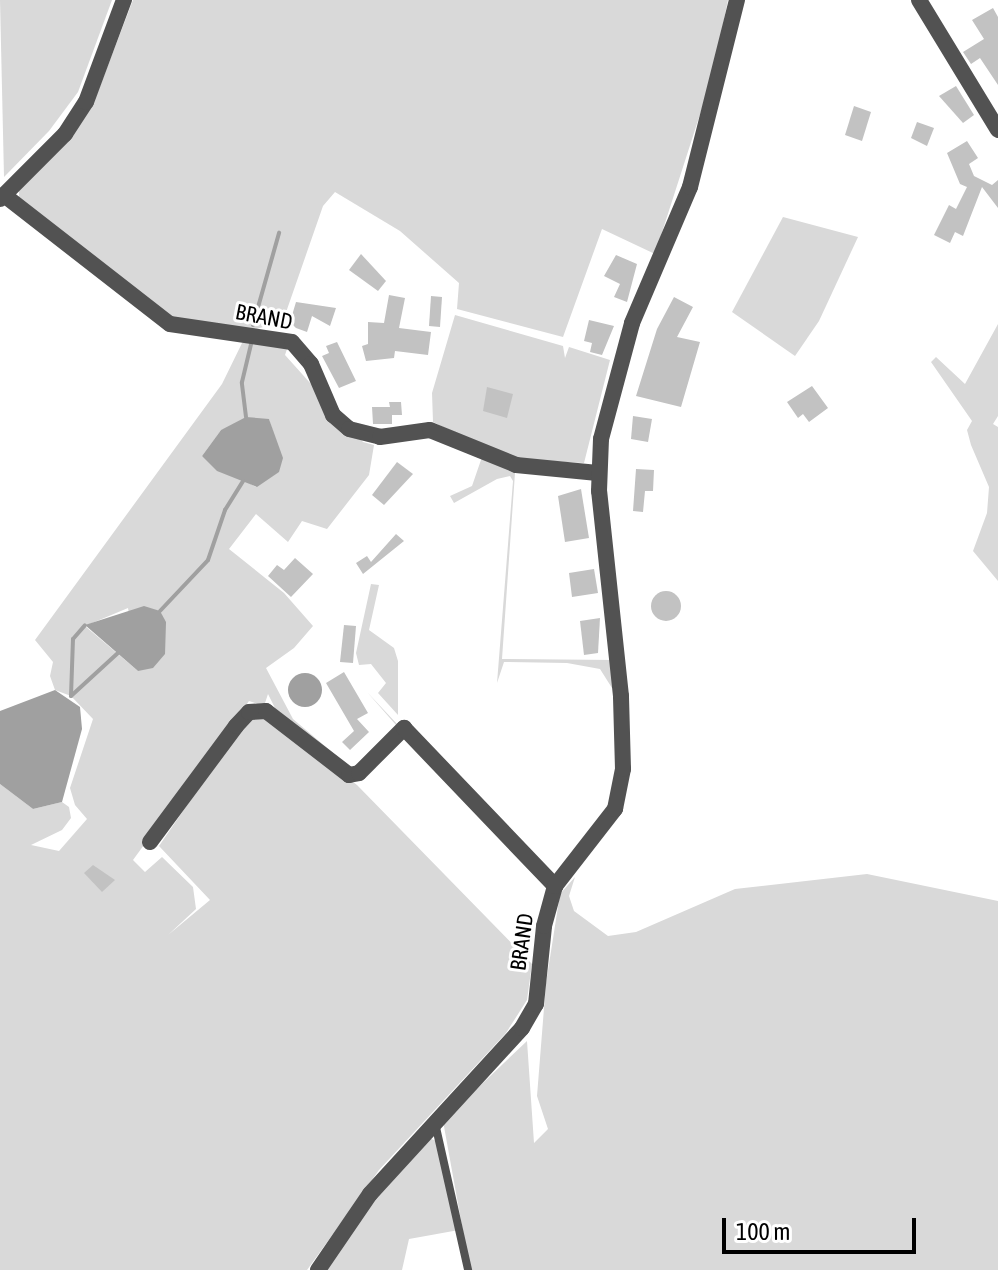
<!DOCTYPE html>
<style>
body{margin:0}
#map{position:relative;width:998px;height:1270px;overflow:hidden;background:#fff;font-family:"Asap Condensed",sans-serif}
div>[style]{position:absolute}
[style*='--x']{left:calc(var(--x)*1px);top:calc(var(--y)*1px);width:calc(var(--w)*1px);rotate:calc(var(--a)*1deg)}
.green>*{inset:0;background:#d9d9d9}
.water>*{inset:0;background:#a0a0a0}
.round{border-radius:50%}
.stream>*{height:4px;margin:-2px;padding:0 2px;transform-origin:2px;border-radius:2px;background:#a0a0a0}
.building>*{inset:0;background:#c2c2c2}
.lane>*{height:8px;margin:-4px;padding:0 4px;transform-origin:4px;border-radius:4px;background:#525252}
.street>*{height:16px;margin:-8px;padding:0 8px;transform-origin:8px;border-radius:8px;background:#525252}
span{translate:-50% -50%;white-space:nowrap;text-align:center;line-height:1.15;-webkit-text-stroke:6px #fff;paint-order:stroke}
.street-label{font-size:22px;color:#000}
.scale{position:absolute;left:722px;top:1218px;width:194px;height:36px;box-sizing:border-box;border:4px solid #000;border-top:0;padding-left:10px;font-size:24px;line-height:28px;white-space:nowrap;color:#000;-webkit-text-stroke:6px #fff;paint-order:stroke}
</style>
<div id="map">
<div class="green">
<div style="clip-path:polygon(0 0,112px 0,78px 92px,49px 131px,4px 177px)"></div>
<div style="clip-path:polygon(133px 0,728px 0,712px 77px,655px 254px,602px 229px,563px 337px,457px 309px,459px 283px,400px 231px,335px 192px,323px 206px,283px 321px,247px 332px,170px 317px,19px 201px,19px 191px,92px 107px)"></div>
<div style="clip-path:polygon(783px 217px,858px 237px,819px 321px,795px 356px,732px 312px)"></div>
<div style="clip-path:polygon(455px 315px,563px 346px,565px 358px,569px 347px,610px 360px,584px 463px,510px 459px,433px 422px,432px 393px)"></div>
<div style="clip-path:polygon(998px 324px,998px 416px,993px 424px,998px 427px,998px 581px,973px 551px,987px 513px,989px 487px,971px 445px,967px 430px,972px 421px,931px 362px,936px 357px,965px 384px)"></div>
<div style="clip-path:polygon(evenodd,244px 339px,288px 346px,285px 355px,363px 442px,374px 445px,369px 475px,327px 529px,302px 521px,288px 542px,256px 514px,229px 549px,284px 593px,313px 626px,294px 648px,266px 668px,293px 719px,352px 769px,396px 725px,367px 692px,398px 725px,353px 771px,275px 708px,268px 694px,264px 706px,249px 701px,133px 860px,145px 872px,162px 857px,193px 887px,196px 909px,168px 935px,210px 900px,159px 846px,249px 715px,265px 713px,357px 785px,532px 964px,527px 1000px,506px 1033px,379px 1170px,307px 1270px,0 1270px,0 784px,33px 809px,62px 802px,69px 807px,71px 818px,62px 830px,31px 845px,59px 851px,87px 819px,75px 805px,70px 788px,93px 719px,71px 696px,55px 690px,50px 676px,53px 662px,35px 640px,222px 384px,244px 339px,269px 419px,279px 452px,256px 487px,202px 456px,221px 430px,269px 419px,244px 339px,128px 608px,138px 671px,85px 626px,128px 608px)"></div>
<div style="clip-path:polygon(482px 457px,515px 473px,502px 659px,615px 660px,612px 688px,600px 669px,567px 663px,504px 662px,497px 683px,513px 481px,510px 476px,497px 479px,454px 503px,450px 496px,472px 486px)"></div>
<div style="clip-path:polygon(371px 584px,379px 585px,369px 630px,394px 648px,398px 661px,398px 715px,378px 693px,386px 683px,371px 664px,359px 665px,356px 653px)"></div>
<div style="clip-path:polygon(867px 874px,998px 901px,998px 1270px,470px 1270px,443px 1121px,527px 1041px,534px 1143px,548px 1129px,537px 1096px,546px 983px,560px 894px,575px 877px,569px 896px,574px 911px,608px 936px,636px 932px,735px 889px)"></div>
<div style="clip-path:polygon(429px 1138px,439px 1142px,459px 1230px,409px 1239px,402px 1270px,325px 1270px,367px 1207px)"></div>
</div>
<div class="water">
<div style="clip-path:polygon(246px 417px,269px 419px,283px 458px,279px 472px,257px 487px,217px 471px,202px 456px,221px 430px)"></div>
<div style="clip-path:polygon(144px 606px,160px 611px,166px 622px,165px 654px,153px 668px,138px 671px,85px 625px)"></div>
<div class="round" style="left:288px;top:673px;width:34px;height:34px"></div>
<div style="clip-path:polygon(55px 690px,80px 707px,82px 729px,62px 802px,33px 809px,0 784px,0 711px)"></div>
</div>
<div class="stream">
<div style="--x:253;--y:325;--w:96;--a:-74.2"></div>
<div style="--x:246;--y:417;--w:35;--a:-97"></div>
<div style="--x:242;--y:382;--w:43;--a:-76.6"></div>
<div style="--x:160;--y:611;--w:70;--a:-46.7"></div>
<div style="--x:208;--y:560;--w:53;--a:-71.2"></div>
<div style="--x:225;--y:510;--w:34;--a:-58"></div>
<div style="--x:71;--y:696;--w:57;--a:-88"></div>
<div style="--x:73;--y:639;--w:18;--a:-49"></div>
<div style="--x:71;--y:696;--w:64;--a:-42.5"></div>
</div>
<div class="building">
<div style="clip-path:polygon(993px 8px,998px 17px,998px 85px,980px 58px,971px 64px,963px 52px,984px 39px,972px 20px)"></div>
<div style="clip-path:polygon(956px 86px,974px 115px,963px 123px,939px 96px)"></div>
<div style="clip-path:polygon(854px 106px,871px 112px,862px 141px,845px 135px)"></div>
<div style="clip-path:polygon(917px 122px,934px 128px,927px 146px,911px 138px)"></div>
<div style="clip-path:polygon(967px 141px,978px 158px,969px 164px,974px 176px,992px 185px,998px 180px,998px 208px,982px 187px,963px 236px,955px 232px,950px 243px,934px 235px,949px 205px,956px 209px,967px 187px,960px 184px,947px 153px)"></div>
<div style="clip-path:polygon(361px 254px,386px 281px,378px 291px,349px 270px)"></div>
<div style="clip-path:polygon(616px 255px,637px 264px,627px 302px,614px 297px,620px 284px,604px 276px)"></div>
<div style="clip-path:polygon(389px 295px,405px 298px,399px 328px,431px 332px,428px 355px,395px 351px,394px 358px,366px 361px,362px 346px,368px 344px,368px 322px,384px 323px)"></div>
<div style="clip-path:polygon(431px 296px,442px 297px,440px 327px,429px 326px)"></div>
<div style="clip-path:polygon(674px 297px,693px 307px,677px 337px,700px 342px,681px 407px,636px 396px,657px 329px)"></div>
<div style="clip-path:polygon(296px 302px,336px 308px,330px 326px,312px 316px,307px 332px,296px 328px,290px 322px)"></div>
<div style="clip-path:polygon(589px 320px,614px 326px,602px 355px,590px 352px,592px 343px,584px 341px)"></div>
<div style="clip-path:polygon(337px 342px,356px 381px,339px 388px,322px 356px,329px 353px,326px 346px)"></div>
<div style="clip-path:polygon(812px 386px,828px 408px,809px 422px,803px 414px,798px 418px,787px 402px)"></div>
<div style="clip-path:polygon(487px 387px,513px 394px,507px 418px,483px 411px)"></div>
<div style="clip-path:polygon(389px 402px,401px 402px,402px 415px,392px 415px,392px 424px,373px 424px,372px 407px,390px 407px)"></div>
<div style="clip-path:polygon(633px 416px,652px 419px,648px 442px,631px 439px)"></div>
<div style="clip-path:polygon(397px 462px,413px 474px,384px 505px,372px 495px)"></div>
<div style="clip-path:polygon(636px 469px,654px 470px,653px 491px,645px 491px,643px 512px,633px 511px)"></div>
<div style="clip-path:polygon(581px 489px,589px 538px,565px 542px,558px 496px)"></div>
<div style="clip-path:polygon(396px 534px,404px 541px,363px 574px,356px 563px,367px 556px,371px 562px)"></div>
<div style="clip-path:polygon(295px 558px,313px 574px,291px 597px,268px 576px,277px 565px,284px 570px)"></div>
<div style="clip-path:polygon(594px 569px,598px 593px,572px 597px,569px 573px)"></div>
<div class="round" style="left:651px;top:591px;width:30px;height:30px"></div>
<div style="clip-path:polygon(600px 618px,598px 653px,584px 655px,580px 621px)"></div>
<div style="clip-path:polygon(344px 625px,356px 626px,353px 663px,340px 662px)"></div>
<div style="clip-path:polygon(344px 672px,368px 713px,357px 719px,369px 732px,350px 750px,342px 742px,354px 731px,326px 683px)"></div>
<div style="clip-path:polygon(93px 865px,115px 880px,102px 892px,84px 873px)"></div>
</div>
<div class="lane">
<div style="--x:435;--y:1123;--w:151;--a:77.3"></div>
</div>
<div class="street">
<div style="--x:919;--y:0;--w:152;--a:58.7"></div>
<div style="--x:4;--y:195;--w:210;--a:37.9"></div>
<div style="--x:170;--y:324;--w:123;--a:8.4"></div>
<div style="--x:292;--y:342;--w:29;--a:49"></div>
<div style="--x:311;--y:364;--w:56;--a:66.7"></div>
<div style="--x:333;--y:415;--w:21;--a:41"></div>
<div style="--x:349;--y:429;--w:32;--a:14"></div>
<div style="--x:380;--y:437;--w:50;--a:-8"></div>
<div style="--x:430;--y:430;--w:93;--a:22.1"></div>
<div style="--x:516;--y:465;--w:82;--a:5.6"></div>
<div style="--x:0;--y:199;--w:92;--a:-45"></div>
<div style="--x:65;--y:134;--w:38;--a:-57"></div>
<div style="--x:86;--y:102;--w:109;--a:-69.6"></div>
<div style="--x:150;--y:842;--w:144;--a:-53.4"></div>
<div style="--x:236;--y:726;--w:19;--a:-47"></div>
<div style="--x:249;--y:712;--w:17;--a:-3"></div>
<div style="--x:266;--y:711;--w:105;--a:37.6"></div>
<div style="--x:349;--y:775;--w:10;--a:-11"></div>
<div style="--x:359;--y:773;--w:64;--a:-45"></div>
<div style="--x:404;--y:728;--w:219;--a:46.3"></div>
<div style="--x:318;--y:1270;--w:92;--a:-55.6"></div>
<div style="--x:370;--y:1194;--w:225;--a:-47.5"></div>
<div style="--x:522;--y:1028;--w:28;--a:-60"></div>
<div style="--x:536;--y:1004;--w:78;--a:-84.1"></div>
<div style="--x:544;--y:926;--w:41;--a:-74.6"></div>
<div style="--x:555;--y:886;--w:98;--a:-52.1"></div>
<div style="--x:615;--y:809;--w:41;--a:-78.7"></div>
<div style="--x:623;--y:769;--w:73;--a:-91.6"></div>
<div style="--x:621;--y:696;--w:206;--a:-96.1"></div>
<div style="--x:599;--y:491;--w:52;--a:-87.8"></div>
<div style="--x:601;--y:439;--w:120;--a:-75"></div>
<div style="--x:632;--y:323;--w:148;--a:-66.9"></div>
<div style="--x:690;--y:187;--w:193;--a:-75.9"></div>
</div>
<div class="street-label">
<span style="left:264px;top:317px;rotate:11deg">BRAND</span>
<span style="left:522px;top:942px;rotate:-82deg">BRAND</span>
</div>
<div class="scale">100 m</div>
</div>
